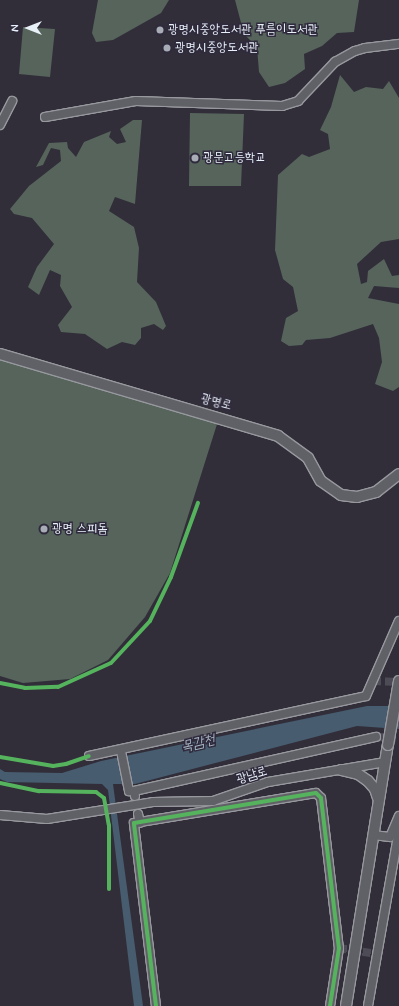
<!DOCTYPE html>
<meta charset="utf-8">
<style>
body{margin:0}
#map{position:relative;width:399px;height:1006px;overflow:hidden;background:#312e39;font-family:Mynerve,"Poor Story",sans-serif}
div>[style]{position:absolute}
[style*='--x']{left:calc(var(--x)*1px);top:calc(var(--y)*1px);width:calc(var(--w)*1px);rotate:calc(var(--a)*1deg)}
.green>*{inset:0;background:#56645c}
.water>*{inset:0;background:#475c6f}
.minor-tunnel>*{height:8px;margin-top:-4px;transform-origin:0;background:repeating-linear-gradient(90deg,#4c4b56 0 8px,transparent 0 12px)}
.roads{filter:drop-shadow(1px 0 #98999f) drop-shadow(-1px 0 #98999f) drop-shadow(0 1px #98999f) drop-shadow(0 -1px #98999f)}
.minor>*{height:8px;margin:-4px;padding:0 4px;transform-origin:4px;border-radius:4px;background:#606067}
.major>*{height:10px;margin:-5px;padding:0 5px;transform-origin:5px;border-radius:5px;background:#606067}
.bridges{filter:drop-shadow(1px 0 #98999f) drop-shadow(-1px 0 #98999f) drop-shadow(0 1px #98999f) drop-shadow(0 -1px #98999f)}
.major-bridge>*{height:10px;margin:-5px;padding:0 5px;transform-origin:5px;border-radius:5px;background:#606067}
.cycleway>*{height:4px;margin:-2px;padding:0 2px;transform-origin:2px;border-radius:2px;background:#56b35d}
.dots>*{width:11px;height:11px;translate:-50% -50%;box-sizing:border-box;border:2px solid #2f2a3d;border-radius:50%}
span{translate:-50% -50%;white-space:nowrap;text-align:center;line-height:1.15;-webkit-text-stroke:3px #2f2a3d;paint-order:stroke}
.poi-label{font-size:13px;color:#e8f1f8}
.left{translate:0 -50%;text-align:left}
.street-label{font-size:13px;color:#e8f1f8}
.water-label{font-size:14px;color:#a8b7c3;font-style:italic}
.north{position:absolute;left:8px;top:8px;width:40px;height:40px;-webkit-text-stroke:3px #2f2a3d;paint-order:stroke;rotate:270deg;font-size:11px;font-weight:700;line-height:16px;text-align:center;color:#e8f1f8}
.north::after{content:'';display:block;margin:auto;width:14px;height:18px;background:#e8f1f8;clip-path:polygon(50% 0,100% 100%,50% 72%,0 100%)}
</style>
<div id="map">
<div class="green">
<div style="clip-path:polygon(98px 0,169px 0,161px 13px,113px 40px,96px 42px,92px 33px)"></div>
<div style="clip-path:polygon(235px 0,359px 0,354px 32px,337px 33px,322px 46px,304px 54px,305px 69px,285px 83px,269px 87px,259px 72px,257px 47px,244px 34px)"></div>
<div style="clip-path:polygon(23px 27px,55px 29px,50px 77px,19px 74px)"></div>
<div style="clip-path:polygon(340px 75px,354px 92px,366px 87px,383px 89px,389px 81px,399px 98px,399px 239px,381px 242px,357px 264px,361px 284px,367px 282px,368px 271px,384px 259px,392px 276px,399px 275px,399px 288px,374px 286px,368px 298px,399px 304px,399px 387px,393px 391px,375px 384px,382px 362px,379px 338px,373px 324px,330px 338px,306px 340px,302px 345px,289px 346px,281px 341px,286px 318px,298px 311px,293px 287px,283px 279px,275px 250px,278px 175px,302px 154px,309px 157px,330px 149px,328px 134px,320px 130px,331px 107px)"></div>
<div style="clip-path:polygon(190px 113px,244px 114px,241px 186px,189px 186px)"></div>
<div style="clip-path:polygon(133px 120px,142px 120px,135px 204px,115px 197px,109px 211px,134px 227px,139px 248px,137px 282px,156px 302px,166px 326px,163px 330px,154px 324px,141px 328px,141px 338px,135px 345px,122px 342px,107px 349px,85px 334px,61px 332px,58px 325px,72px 307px,60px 286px,61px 275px,50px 270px,39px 295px,28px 287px,37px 267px,54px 244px,32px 218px,14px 214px,10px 209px,29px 186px,61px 161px,60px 150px,51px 148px,43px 165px,36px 167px,49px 143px,67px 142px,68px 148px,76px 157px,84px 142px,111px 131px,109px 137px,117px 144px,126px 142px,120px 129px)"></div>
<div style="clip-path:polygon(0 358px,125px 397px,218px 421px,170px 573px,145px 617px,108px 660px,70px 679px,23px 683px,0 676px)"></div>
</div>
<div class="water">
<div style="clip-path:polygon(367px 706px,399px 706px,399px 729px,357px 726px,135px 784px,113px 784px,143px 1006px,134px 1006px,108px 790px,102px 784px,7px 782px,0 779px,0 769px,5px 772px,62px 773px,101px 761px)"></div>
</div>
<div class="minor-tunnel">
<div style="--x:373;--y:681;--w:26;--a:2"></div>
<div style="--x:376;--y:737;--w:23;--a:2"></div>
<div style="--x:339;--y:948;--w:38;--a:9"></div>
</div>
<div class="roads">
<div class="minor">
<div style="--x:45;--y:117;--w:92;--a:-10"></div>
<div style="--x:136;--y:101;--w:146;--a:2"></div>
<div style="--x:282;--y:106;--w:17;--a:-17"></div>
<div style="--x:298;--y:101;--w:54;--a:-46.5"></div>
<div style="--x:335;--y:62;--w:23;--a:-29"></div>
<div style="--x:355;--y:51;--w:10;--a:-17"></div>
<div style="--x:365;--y:48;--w:34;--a:-7"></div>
<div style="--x:0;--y:125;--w:27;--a:-63"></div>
<div style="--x:121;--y:751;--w:41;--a:78.7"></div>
<div style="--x:129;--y:791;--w:5;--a:0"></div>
<div style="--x:134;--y:791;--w:5;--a:79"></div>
<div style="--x:89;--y:756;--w:283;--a:-12.2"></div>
<div style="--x:366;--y:696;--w:82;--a:-66.3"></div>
<div style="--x:134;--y:791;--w:248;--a:-12.6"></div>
<div style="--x:138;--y:814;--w:9;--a:77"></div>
<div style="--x:0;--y:815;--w:47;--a:4.9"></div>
<div style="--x:47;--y:819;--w:107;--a:-9.1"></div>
<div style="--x:153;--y:802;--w:60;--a:-1"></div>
<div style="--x:213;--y:801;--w:58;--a:-19.1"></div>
<div style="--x:268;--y:782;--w:119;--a:-9.7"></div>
<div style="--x:373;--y:835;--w:17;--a:7"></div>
<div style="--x:390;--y:837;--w:23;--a:-67"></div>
<div style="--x:156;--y:1006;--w:184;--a:-96.9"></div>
<div style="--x:134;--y:823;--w:184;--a:-9.4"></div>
<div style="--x:316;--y:793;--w:7;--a:45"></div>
<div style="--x:321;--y:798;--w:151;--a:83.2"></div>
<div style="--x:339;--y:948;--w:59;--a:98.8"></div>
<div style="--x:368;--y:1006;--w:179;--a:-80"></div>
</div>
<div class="major">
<div style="--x:0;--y:354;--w:290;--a:16.4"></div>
<div style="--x:278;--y:436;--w:37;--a:36"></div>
<div style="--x:308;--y:458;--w:26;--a:61"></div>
<div style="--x:321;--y:481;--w:24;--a:35"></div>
<div style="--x:341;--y:495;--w:16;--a:7"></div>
<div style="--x:357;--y:497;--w:20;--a:-15"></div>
<div style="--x:376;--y:492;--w:29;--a:-38"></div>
<div style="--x:341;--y:770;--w:17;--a:13"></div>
<div style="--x:358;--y:774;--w:12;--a:35"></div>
<div style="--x:368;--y:781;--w:11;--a:49"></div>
<div style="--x:375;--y:789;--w:9;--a:72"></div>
<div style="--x:346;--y:1006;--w:264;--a:-80.9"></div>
</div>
</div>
<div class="bridges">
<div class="major-bridge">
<div style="--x:388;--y:745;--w:65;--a:-80.2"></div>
</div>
</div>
<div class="cycleway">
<div style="--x:0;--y:683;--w:25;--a:11"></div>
<div style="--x:25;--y:688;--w:33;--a:-2"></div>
<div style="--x:58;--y:687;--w:58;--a:-24.4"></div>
<div style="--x:111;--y:663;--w:57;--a:-47.1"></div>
<div style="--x:150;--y:621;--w:49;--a:-64.5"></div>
<div style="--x:171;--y:577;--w:79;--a:-70"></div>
<div style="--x:0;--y:757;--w:54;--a:9.6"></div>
<div style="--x:53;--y:766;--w:13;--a:-9"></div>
<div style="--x:66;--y:764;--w:24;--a:-19"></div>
<div style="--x:0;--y:783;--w:40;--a:12"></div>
<div style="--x:39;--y:791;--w:57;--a:1"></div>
<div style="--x:96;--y:792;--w:10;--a:37"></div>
<div style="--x:104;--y:798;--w:27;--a:80"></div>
<div style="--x:109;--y:825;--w:64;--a:90"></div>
<div style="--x:156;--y:1006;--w:184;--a:-96.9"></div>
<div style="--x:134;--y:823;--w:184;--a:-9.4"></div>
<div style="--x:316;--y:793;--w:7;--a:45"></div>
<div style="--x:321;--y:798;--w:151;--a:83.2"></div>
<div style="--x:339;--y:948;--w:59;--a:98.8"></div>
</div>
<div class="dots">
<div style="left:160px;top:30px;background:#a8adb5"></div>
<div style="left:167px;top:48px;background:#a8adb5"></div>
<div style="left:195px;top:158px;background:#a8adb5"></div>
<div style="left:44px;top:529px;background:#a8adb5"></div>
</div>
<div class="poi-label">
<span class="left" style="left:168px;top:30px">광명시중앙도서관 푸름이도서관</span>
<span class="left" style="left:175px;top:48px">광명시중앙도서관</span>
<span class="left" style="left:203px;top:158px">광문고등학교</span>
<span class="left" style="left:52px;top:529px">광명 스피돔</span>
</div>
<div class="street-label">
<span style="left:216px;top:403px;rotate:15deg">광명로</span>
<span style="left:252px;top:776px;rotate:-17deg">광남로</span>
</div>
<div class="water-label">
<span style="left:198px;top:743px;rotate:-13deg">목감천</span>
</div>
<div class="north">N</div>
</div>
